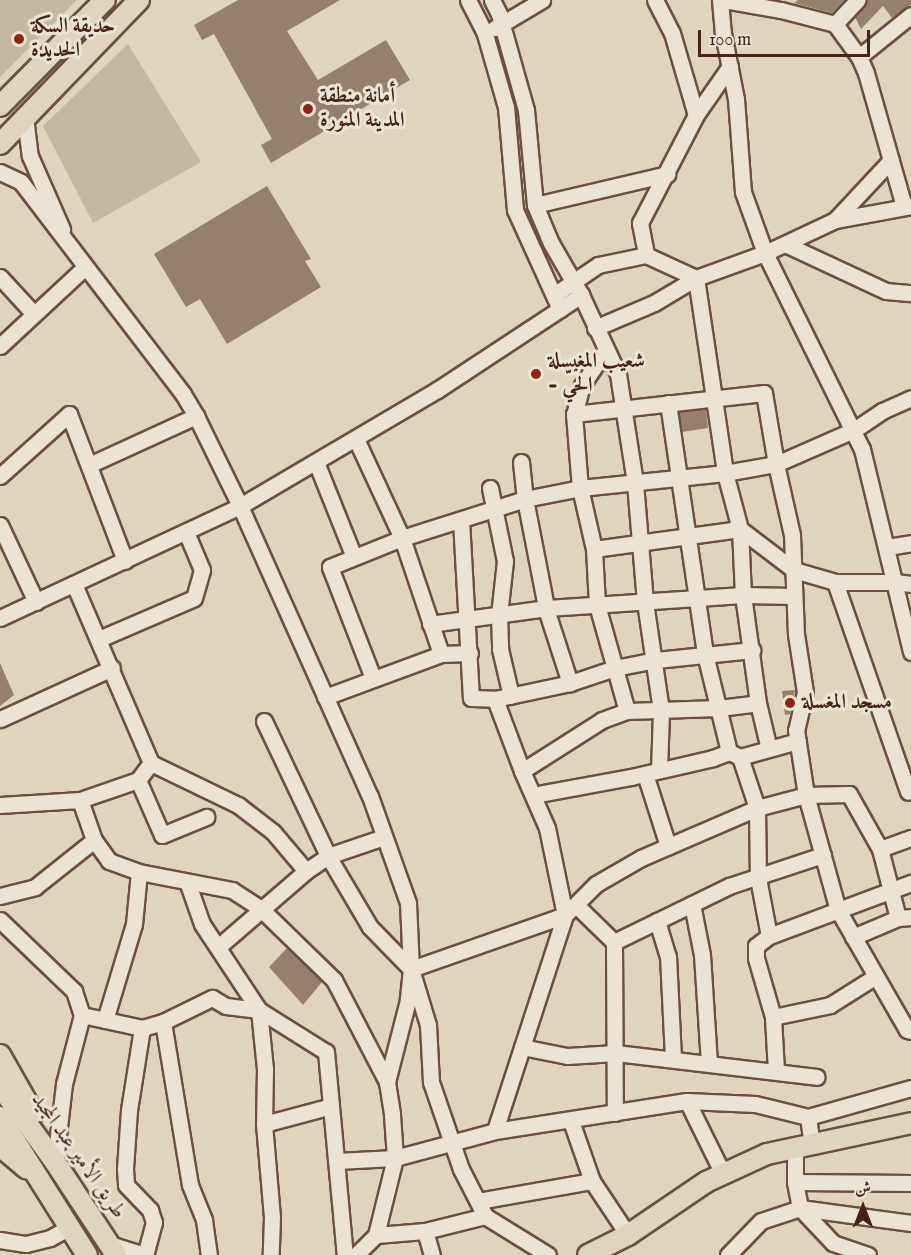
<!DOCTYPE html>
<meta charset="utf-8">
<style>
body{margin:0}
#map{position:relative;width:911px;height:1255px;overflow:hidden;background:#e0d5bc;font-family:"IM FELL English",Amiri,serif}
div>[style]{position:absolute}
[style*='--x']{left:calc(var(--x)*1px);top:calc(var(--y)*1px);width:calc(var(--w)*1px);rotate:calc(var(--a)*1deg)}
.green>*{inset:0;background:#c6b7a0}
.building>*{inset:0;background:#96806c}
.roads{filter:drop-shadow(2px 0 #6c503f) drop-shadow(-2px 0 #6c503f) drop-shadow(0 2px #6c503f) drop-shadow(0 -2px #6c503f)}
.minor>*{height:15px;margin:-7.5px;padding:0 7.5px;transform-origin:7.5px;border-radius:7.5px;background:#ebe4d3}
.major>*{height:20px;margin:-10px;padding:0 10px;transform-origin:10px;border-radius:10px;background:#e0d5bc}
.dots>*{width:16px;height:16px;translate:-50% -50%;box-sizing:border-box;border:3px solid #ebe4d3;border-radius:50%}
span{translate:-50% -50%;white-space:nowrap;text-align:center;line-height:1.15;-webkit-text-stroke:6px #ebe4d3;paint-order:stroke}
.poi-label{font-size:21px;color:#462315;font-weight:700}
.left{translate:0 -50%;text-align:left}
.street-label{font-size:21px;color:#462315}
.north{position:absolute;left:833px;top:1177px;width:60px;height:60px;-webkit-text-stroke:4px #ebe4d3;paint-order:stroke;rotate:0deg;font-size:16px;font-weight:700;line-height:24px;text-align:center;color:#462315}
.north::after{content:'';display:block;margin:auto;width:21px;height:27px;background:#462315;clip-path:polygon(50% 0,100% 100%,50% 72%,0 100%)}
.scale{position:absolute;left:698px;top:30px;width:172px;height:27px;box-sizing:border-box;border:3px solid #462315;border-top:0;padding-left:8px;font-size:18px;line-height:21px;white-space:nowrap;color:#462315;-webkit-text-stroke:4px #ebe4d3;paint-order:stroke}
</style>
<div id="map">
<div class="green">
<div style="clip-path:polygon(0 0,77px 0,0 77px)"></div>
<div style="clip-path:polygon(128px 44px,201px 162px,93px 223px,43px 126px)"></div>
</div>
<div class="building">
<div style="clip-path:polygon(238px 0,340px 0,287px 31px,318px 80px,386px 40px,410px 80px,271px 163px,261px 145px,272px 139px,214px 34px,202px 40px,194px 25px)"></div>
<div style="clip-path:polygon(798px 0,844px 0,832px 13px,794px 3px)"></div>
<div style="clip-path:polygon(867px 0,911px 0,911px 5px,892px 18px,883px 6px,861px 29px,855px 17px)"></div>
<div style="clip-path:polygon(267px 186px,311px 259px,305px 261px,321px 287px,227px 344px,200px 299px,186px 307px,154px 254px)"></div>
<div style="clip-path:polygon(706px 409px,708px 428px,682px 432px,679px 412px)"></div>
<div style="clip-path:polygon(0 663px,14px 695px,0 706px)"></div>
<div style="clip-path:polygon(795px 690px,790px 714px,785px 715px,782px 691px)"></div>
<div style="clip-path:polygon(287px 948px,322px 982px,303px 1005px,269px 967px)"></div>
</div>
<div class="roads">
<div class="minor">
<div style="--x:468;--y:0;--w:38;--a:63"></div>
<div style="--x:485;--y:34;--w:76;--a:74"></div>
<div style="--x:506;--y:107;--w:103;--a:85"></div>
<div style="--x:515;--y:210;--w:109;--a:65.6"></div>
<div style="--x:492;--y:0;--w:16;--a:63"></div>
<div style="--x:499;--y:14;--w:100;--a:74.3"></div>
<div style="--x:526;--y:110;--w:95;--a:84.6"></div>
<div style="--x:535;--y:205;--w:41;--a:67.2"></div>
<div style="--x:551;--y:243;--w:60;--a:60"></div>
<div style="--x:581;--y:295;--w:87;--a:64.9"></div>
<div style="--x:618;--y:374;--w:110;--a:81.1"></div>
<div style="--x:635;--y:483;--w:119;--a:85.2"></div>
<div style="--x:645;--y:602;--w:110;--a:81.6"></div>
<div style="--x:661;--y:711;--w:59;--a:91.9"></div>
<div style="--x:655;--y:0;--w:37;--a:63"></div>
<div style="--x:672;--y:33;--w:85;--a:73.7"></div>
<div style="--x:720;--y:0;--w:33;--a:85"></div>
<div style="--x:723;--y:33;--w:67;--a:78.9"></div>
<div style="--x:736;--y:99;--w:93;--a:85.7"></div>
<div style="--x:743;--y:192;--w:65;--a:70.2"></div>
<div style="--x:765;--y:253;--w:219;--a:63.7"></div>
<div style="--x:862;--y:449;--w:209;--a:76.4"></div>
<div style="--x:724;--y:0;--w:58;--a:10"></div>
<div style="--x:781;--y:10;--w:56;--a:14.5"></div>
<div style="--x:835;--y:24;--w:41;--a:54"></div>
<div style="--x:859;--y:57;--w:67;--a:-38.9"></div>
<div style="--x:835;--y:24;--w:33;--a:-47"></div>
<div style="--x:495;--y:28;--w:55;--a:-30.8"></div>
<div style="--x:859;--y:57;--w:17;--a:66"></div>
<div style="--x:866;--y:73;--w:138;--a:74.1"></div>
<div style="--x:730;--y:66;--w:60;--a:124.8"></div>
<div style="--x:696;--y:115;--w:122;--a:117.4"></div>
<div style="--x:640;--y:223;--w:33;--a:79"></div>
<div style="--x:646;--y:255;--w:55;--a:24.7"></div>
<div style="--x:696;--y:278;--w:197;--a:81.5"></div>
<div style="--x:725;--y:473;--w:58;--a:75"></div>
<div style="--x:740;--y:529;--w:66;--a:87.4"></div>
<div style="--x:743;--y:595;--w:109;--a:82.1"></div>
<div style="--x:758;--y:703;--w:47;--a:76.6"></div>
<div style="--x:25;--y:117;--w:39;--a:83"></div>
<div style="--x:30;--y:156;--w:80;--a:66.3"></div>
<div style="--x:0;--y:172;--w:23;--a:25"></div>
<div style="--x:21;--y:182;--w:267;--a:52.6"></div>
<div style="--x:183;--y:394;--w:26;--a:59"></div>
<div style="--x:196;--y:416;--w:100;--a:63.9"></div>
<div style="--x:240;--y:506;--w:318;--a:65.9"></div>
<div style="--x:370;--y:796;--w:114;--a:70.4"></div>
<div style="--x:408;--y:903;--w:66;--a:87.4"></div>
<div style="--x:411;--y:969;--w:31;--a:96"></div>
<div style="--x:408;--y:1000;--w:85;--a:104.4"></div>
<div style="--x:535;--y:205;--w:136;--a:-13.2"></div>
<div style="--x:835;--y:220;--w:77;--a:-10.4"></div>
<div style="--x:785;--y:244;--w:111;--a:25"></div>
<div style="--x:886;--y:291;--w:25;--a:5"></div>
<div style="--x:0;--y:277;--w:50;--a:47.4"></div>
<div style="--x:554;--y:295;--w:53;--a:-34.3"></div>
<div style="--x:598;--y:265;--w:49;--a:-11.8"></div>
<div style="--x:595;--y:328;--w:64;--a:-23"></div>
<div style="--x:654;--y:303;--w:49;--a:-30.8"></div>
<div style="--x:696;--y:278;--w:73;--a:-19.9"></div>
<div style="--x:765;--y:253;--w:77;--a:-25.2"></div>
<div style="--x:835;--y:220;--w:82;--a:-47"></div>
<div style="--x:0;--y:346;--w:115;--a:-42.9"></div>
<div style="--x:605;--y:351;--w:41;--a:124.1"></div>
<div style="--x:582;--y:385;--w:30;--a:105"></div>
<div style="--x:574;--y:414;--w:74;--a:85.4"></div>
<div style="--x:580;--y:488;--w:63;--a:77.1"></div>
<div style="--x:594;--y:549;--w:56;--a:86.9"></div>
<div style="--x:597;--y:605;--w:110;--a:74.2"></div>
<div style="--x:668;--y:403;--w:254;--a:81.6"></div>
<div style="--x:705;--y:654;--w:101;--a:76.2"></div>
<div style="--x:574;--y:414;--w:191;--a:-6.3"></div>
<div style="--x:764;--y:393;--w:72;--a:80.4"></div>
<div style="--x:776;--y:464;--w:73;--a:77.3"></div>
<div style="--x:792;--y:535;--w:99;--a:87.7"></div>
<div style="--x:796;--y:634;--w:59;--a:81.2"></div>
<div style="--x:805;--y:692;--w:39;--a:103"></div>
<div style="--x:796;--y:730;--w:66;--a:81.3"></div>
<div style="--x:806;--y:795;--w:119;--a:74.5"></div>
<div style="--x:838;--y:910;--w:138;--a:60.1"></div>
<div style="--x:907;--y:1030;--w:4;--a:14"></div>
<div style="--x:356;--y:439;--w:109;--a:65.1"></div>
<div style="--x:402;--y:538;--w:122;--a:71.4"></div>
<div style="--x:316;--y:462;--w:102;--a:68.2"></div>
<div style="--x:521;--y:462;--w:37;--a:84"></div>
<div style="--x:525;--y:499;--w:115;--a:79"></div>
<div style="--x:547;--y:612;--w:75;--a:72.1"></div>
<div style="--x:89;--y:465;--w:118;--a:-24.6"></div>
<div style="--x:0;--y:476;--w:93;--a:-41.9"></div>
<div style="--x:69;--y:414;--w:157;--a:69.1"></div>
<div style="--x:490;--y:488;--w:75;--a:78.4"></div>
<div style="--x:505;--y:561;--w:54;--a:96.3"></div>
<div style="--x:499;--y:615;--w:34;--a:88"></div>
<div style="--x:500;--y:649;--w:48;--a:76.8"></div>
<div style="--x:461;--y:520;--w:178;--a:86.8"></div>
<div style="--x:471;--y:698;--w:24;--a:2"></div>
<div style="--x:495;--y:699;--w:77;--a:-12"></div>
<div style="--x:570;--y:683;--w:47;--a:-18.4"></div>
<div style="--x:615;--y:668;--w:42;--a:-11"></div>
<div style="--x:656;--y:660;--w:97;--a:-5.9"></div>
<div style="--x:0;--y:525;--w:85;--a:64.9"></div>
<div style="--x:887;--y:547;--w:24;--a:-9"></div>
<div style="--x:594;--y:549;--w:147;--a:-7.8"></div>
<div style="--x:740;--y:529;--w:68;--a:37.2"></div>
<div style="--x:794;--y:570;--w:43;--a:16.3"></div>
<div style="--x:835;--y:582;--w:60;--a:0"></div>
<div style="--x:895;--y:582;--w:16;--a:7"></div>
<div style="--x:835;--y:582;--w:222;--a:70.8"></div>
<div style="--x:0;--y:618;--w:265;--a:-25"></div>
<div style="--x:240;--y:506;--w:229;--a:-30.5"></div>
<div style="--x:437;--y:390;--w:173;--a:-33.4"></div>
<div style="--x:430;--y:624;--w:118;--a:-7.8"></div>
<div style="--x:547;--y:608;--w:196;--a:-3.8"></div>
<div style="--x:743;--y:595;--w:50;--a:1.1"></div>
<div style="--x:99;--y:639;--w:103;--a:-23.3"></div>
<div style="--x:194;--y:598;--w:29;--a:-74"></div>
<div style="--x:202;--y:570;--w:41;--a:-112.8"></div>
<div style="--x:373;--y:678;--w:119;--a:-111.2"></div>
<div style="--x:330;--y:567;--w:78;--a:-21.9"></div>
<div style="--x:402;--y:538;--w:129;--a:-17.6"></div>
<div style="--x:525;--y:499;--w:56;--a:-11.3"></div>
<div style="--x:580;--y:488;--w:146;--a:-5.9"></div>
<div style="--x:725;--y:473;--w:52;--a:-10"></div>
<div style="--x:776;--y:464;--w:85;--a:-23.6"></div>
<div style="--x:854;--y:430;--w:34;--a:-34"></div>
<div style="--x:882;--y:411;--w:32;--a:-24"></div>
<div style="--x:325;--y:697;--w:124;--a:-20.3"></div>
<div style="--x:441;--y:654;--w:29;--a:-2"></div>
<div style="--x:495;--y:699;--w:77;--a:69.4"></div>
<div style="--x:522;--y:771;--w:62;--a:66.3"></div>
<div style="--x:547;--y:828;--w:89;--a:78.3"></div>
<div style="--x:565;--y:915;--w:227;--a:108"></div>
<div style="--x:0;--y:719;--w:123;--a:-24.5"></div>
<div style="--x:264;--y:721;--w:149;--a:64.6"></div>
<div style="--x:328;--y:856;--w:82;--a:59.4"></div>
<div style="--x:370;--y:927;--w:59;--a:45.7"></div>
<div style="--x:411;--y:969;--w:59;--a:73.1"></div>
<div style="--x:428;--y:1025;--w:57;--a:87"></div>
<div style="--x:431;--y:1082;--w:92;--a:71"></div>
<div style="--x:461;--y:1169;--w:53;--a:62.9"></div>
<div style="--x:485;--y:1216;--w:74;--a:31.8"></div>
<div style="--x:740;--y:757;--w:54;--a:71.6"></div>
<div style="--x:757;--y:808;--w:70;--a:89.2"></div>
<div style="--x:758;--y:878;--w:59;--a:79.3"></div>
<div style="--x:151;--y:763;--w:97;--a:25.8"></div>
<div style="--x:238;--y:805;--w:44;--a:37.6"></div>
<div style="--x:273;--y:832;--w:51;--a:49.8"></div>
<div style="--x:522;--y:771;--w:95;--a:-32.5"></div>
<div style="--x:602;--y:720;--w:27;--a:-20"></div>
<div style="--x:627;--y:711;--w:92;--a:-1.9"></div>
<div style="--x:719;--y:708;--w:39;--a:-7"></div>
<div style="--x:645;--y:774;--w:76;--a:72.3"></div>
<div style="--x:138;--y:780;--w:60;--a:66.4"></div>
<div style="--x:162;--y:835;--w:48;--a:-22.2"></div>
<div style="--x:533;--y:795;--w:100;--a:-10.4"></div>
<div style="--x:631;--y:777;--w:84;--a:-13"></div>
<div style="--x:713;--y:758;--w:17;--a:-21"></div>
<div style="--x:729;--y:752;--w:12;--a:24"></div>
<div style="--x:740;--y:757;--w:60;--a:-15.4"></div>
<div style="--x:80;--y:800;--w:42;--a:70.7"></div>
<div style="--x:94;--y:840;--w:26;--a:54"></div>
<div style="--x:109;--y:861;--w:32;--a:20"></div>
<div style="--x:139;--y:872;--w:95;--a:11"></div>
<div style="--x:232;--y:890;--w:35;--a:33"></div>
<div style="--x:261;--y:909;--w:102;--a:44.2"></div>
<div style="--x:334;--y:980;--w:115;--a:62.5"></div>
<div style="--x:387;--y:1082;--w:33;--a:81"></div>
<div style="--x:392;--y:1115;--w:43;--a:86"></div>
<div style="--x:395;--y:1158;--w:79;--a:103.9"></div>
<div style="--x:376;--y:1235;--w:28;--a:135"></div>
<div style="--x:0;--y:805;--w:80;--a:-3.6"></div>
<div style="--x:80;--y:800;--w:61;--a:-19"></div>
<div style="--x:138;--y:780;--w:21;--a:-53"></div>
<div style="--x:151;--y:763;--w:195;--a:-113.3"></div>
<div style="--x:880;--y:849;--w:33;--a:-20"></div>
<div style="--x:188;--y:884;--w:42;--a:70.7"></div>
<div style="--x:202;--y:924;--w:103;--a:56.5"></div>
<div style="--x:259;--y:1010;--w:59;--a:84.2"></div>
<div style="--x:265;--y:1069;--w:55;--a:91"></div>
<div style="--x:264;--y:1124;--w:93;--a:85.1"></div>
<div style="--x:272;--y:1217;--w:38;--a:92"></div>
<div style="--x:0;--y:896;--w:36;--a:-14"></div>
<div style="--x:35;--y:887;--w:75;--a:-38.5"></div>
<div style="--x:692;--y:904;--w:52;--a:78.9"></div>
<div style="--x:702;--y:955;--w:107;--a:86.3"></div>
<div style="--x:577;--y:906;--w:52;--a:44.2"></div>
<div style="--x:614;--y:942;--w:171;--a:89.7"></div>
<div style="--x:0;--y:920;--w:103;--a:43.8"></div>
<div style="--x:74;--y:991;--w:25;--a:72"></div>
<div style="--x:82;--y:1015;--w:71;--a:104.6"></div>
<div style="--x:64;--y:1084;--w:79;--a:96.6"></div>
<div style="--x:657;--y:921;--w:37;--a:73"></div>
<div style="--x:668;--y:956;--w:103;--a:87.2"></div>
<div style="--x:853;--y:937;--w:49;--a:-22.9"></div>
<div style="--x:898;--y:918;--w:13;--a:-4"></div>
<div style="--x:614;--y:942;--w:128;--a:-26"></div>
<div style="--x:729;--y:886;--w:99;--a:-18.3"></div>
<div style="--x:218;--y:947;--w:116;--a:-40.8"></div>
<div style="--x:306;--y:871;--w:27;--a:-34"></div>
<div style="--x:328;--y:856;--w:59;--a:-18.7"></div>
<div style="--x:411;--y:969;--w:163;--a:-19.3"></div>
<div style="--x:565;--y:915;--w:44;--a:-45"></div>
<div style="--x:596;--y:884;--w:52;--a:-30"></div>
<div style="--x:641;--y:858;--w:126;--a:-23.3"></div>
<div style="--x:757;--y:808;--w:51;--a:-14.9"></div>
<div style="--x:806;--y:795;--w:43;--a:-1.3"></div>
<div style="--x:849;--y:794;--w:63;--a:60.6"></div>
<div style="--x:880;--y:849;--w:71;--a:75.4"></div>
<div style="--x:82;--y:1015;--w:61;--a:12.2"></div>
<div style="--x:142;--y:1028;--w:22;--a:-16"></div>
<div style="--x:163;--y:1022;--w:55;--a:-26.1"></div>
<div style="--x:212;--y:998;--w:16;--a:30"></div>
<div style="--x:226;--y:1006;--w:33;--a:7"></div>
<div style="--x:259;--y:1010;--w:79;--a:32.1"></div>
<div style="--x:326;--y:1052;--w:204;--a:84.7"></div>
<div style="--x:773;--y:1017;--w:58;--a:-11.9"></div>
<div style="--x:830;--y:1005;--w:54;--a:-32.2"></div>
<div style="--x:105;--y:1020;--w:100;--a:-73.2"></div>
<div style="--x:134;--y:924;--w:52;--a:-84.5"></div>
<div style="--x:163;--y:1022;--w:165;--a:80.6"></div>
<div style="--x:190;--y:1185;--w:38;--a:68"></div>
<div style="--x:204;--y:1220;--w:35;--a:82"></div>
<div style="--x:142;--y:1028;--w:83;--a:99"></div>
<div style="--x:129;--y:1110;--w:59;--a:93.9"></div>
<div style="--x:125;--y:1169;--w:16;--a:86"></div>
<div style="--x:126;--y:1185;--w:35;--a:46"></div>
<div style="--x:150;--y:1210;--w:13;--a:72"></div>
<div style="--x:154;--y:1222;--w:34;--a:105"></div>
<div style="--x:522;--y:1047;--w:46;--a:11.3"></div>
<div style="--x:567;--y:1056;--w:49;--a:-3.5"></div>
<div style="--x:616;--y:1053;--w:202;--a:6.8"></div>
<div style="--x:776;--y:1071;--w:54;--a:-93.2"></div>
<div style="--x:773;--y:1017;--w:61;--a:-106.1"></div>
<div style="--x:756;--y:958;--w:12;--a:-90"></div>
<div style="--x:756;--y:946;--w:16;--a:-38"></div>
<div style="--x:769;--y:936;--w:152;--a:-20.5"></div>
<div style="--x:687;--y:1101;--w:81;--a:63.7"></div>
<div style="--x:808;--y:1117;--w:27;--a:82"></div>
<div style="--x:571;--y:1121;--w:64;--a:70.7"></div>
<div style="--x:592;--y:1181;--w:65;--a:56.3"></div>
<div style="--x:264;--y:1124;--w:69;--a:-15"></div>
<div style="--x:795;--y:1148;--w:34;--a:90"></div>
<div style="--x:795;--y:1182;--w:26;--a:79"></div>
<div style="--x:800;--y:1208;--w:48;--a:46.7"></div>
<div style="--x:833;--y:1243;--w:37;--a:19"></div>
<div style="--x:336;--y:1161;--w:59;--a:-2.9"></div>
<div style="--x:395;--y:1158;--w:104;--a:-15.1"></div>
<div style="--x:495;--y:1131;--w:194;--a:-8.9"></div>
<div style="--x:687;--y:1101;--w:68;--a:2.5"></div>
<div style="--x:755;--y:1104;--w:55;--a:13.8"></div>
<div style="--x:808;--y:1117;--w:107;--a:-15.7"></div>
<div style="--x:795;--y:1182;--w:116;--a:0.5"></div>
<div style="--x:478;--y:1201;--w:116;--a:-10"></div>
<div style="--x:425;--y:1231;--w:25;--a:74"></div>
<div style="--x:376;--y:1235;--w:49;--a:-4.7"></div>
<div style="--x:425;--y:1231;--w:62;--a:-14"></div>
<div style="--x:0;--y:1240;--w:26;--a:9"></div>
<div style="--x:26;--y:1244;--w:25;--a:-14"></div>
<div style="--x:50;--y:1238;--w:23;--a:-29"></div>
<div style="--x:109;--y:1244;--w:38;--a:17"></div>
<div style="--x:728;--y:1255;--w:47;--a:-45.9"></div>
<div style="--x:761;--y:1221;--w:41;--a:-18.4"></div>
<div style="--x:800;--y:1208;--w:112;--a:7.7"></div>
</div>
<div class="major">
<div style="--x:0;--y:106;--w:149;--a:-45.3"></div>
<div style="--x:0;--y:144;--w:200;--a:-46"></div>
<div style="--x:0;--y:1055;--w:67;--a:60.4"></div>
<div style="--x:0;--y:1086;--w:94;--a:54.1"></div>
<div style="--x:55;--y:1162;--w:111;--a:56.7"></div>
<div style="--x:0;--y:1117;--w:163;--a:57.8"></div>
<div style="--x:0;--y:1146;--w:35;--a:40"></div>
<div style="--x:588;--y:1255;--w:45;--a:-26.6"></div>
<div style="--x:628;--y:1235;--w:94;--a:-34.2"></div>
<div style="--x:706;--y:1182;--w:67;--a:-24.7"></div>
<div style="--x:767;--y:1154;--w:147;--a:-12.1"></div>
</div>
</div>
<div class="dots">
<div style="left:19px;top:39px;background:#8f2418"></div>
<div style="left:308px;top:109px;background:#8f2418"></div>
<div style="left:536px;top:374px;background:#8f2418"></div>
<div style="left:790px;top:703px;background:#8f2418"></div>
</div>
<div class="poi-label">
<span class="left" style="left:31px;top:39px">حديقة السكة<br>الحديدة</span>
<span class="left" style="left:320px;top:109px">أمانة منطقة<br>المدينة المنورة</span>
<span class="left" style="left:548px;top:374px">شعيب المغيسلة<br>- الحيّ</span>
<span class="left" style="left:802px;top:703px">مسجد المغسلة</span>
</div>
<div class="street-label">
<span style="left:78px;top:1156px;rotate:55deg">طريق الأمير عبد المجيد</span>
</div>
<div class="north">ش</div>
<div class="scale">100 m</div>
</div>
